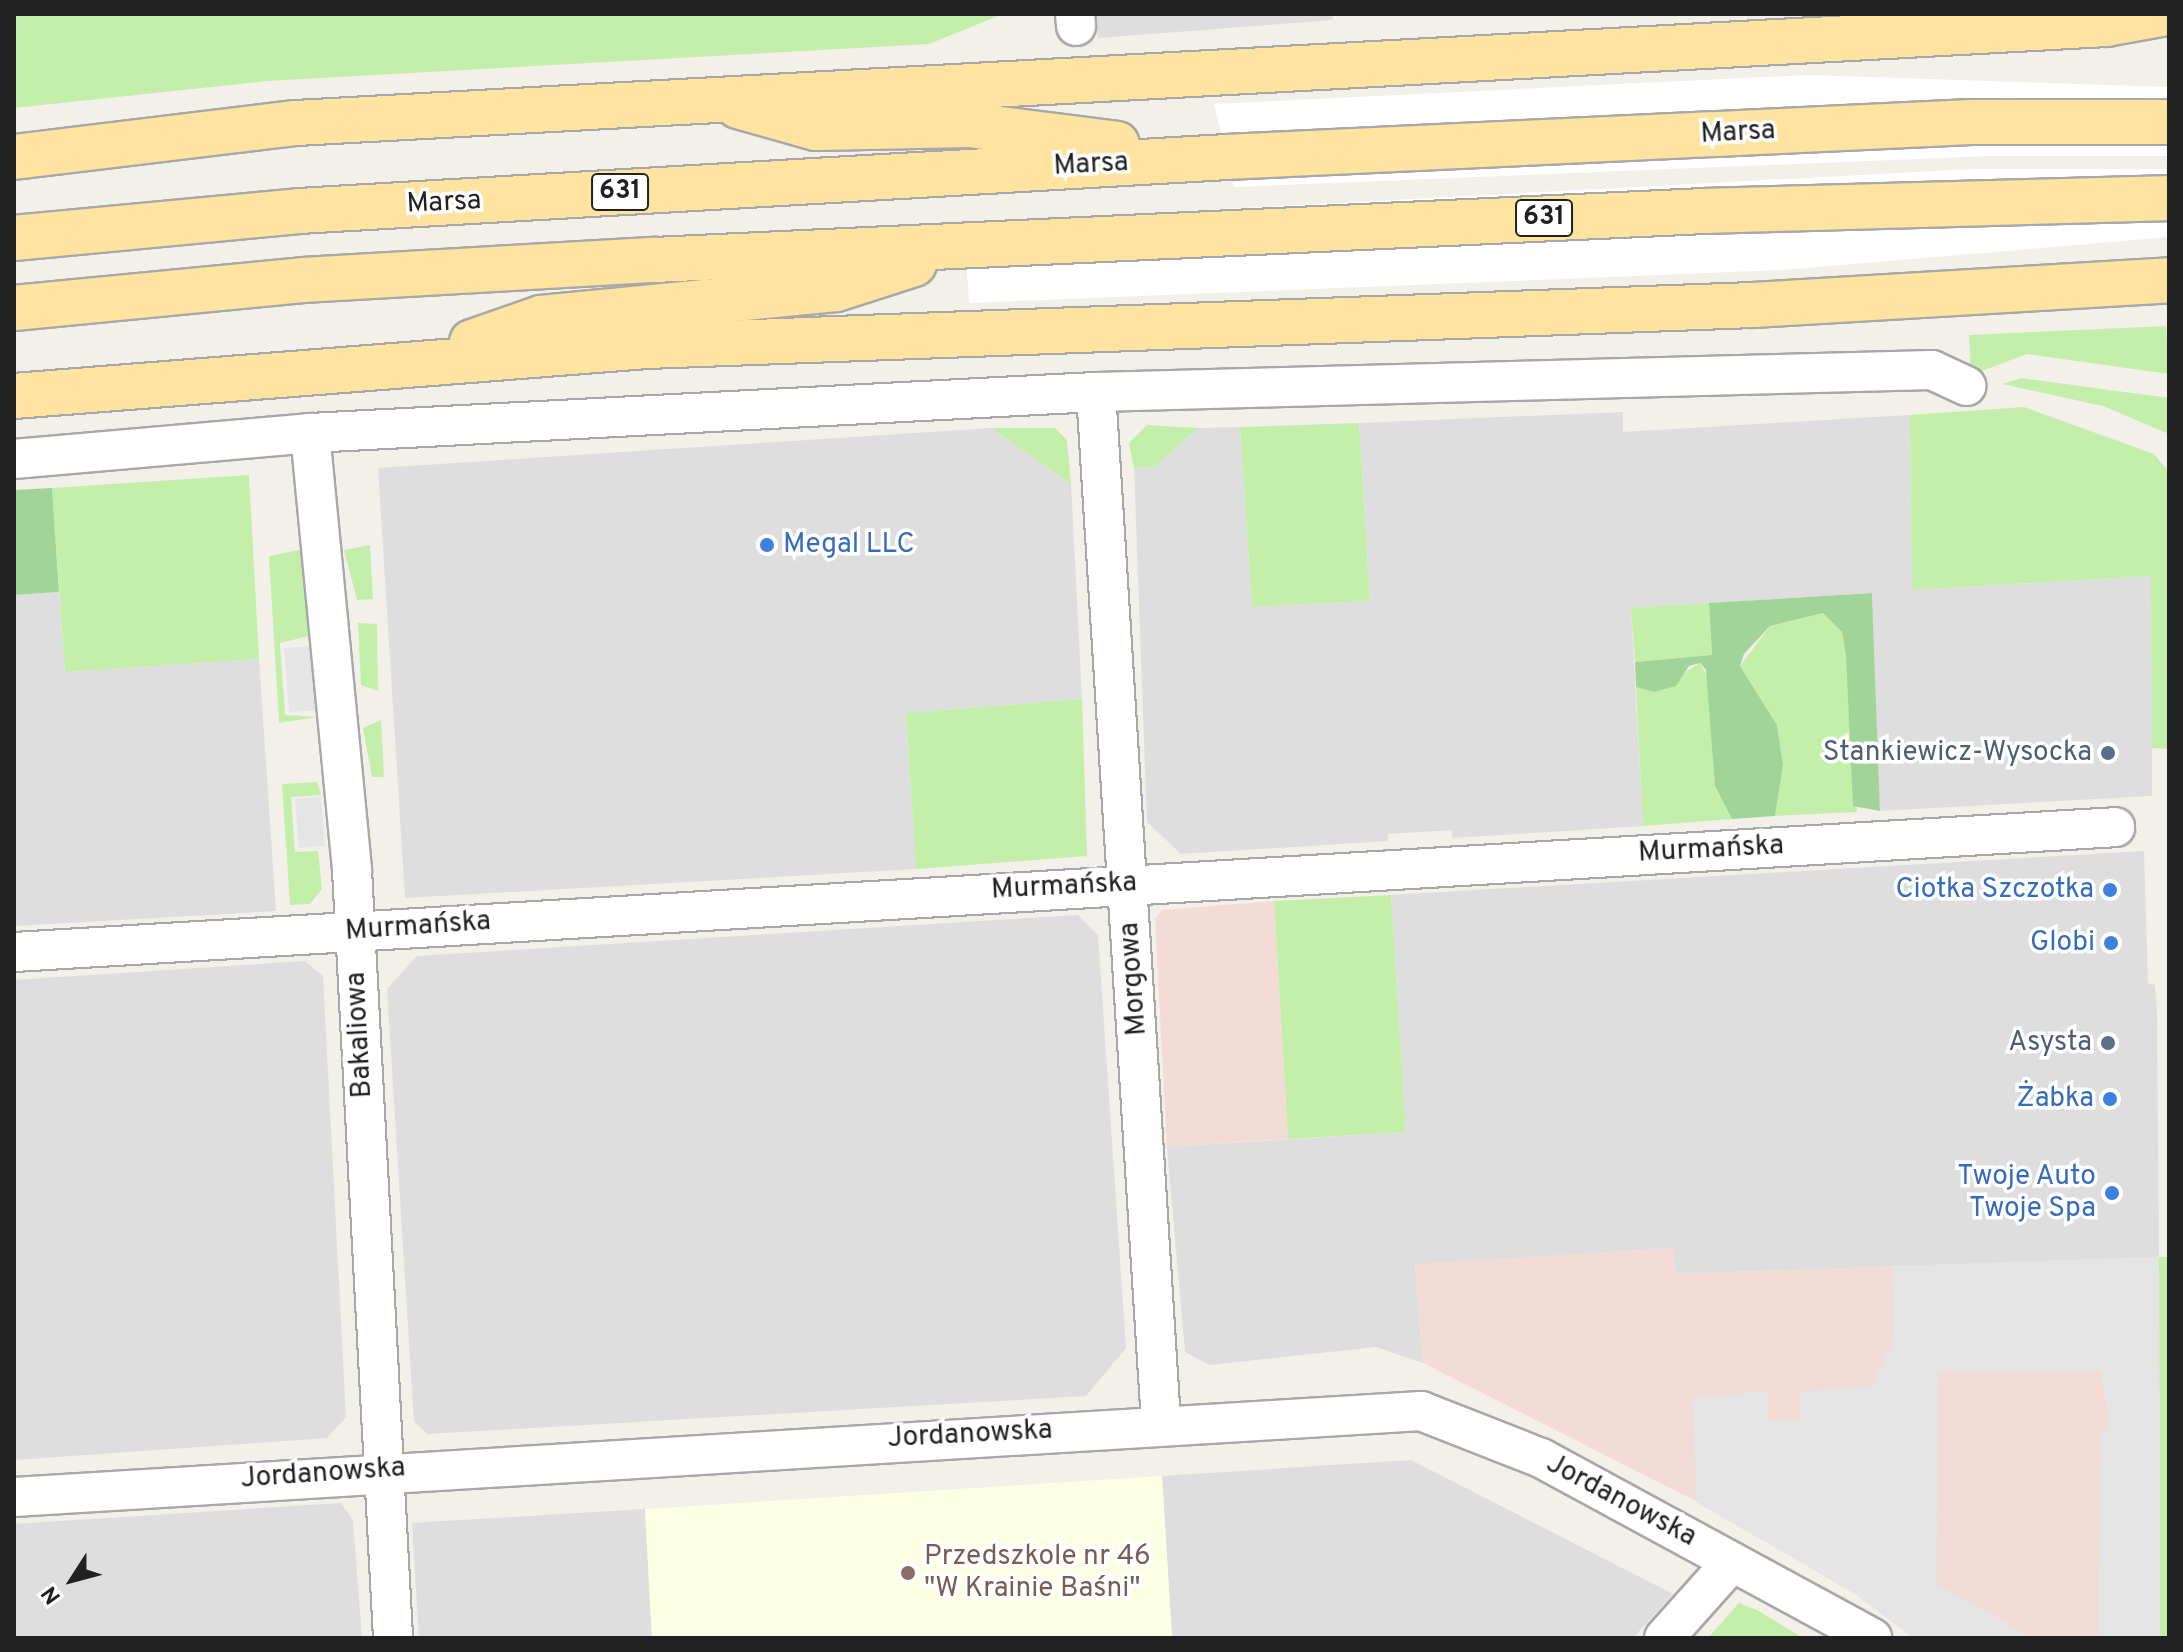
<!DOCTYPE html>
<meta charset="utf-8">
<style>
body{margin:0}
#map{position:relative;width:2183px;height:1652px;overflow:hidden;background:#f2f0e8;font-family:Overpass,sans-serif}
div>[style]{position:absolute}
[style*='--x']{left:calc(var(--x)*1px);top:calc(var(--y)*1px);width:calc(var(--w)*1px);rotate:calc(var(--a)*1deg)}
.residential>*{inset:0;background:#dfdede}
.commercial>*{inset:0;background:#f3dcd6}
.education>*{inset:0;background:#fbffe4}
.grass>*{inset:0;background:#c3efab}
.forest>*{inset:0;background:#a2d49a}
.parking>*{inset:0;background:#e5e5e5}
.pier>*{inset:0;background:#fff}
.roads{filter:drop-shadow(2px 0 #a8a8a8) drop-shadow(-2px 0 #a8a8a8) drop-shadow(0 2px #a8a8a8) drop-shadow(0 -2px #a8a8a8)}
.minor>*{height:38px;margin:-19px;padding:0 19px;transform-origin:19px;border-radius:19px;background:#fff}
.primary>*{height:44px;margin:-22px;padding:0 22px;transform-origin:22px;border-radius:22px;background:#ffe3a0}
.dots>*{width:22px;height:22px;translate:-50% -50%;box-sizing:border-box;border:4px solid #fff;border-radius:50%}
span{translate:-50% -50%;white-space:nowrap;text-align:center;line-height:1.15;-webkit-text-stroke:7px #fff;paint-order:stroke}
.shield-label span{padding:2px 6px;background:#fff;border:2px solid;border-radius:6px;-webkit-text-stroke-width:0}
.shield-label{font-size:26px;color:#212121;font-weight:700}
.street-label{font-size:28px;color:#212121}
.shop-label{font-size:28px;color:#366cbe}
.left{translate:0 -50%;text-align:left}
.right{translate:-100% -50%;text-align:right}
.service-label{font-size:28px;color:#4e5e75}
.education-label{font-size:28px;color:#785e54}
.frame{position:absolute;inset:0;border:16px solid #212121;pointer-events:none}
.north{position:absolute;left:32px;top:1540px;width:80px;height:80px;-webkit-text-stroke:6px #fff;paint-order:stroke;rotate:234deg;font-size:22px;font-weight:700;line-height:32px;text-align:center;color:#212121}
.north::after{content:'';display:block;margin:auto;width:28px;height:36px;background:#212121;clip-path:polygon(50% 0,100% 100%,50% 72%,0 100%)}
</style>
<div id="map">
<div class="residential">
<div style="clip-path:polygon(1096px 14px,1332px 14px,1333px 20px,1098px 38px)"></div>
<div style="clip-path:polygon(1623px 412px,1623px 432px,1910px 415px,1912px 590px,2152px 576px,2152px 796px,1880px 811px,1872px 593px,1631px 608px,1643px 826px,1453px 838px,1451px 830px,1388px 834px,1388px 841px,1181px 854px,1147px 822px,1134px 468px,1155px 466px,1198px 428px,1240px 427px,1252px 607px,1370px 601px,1359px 423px)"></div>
<div style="clip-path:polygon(991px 428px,1071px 484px,1082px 699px,906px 713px,916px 869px,405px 898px,378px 468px)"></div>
<div style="clip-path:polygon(59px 592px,65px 672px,259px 659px,276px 911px,14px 926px,14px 595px)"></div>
<div style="clip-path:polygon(2144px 851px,2148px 983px,2155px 985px,2157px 1010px,2159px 1257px,1675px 1274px,1673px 1248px,1415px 1265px,1423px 1363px,1376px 1347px,1209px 1365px,1185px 1352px,1167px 1147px,1406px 1132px,1391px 895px)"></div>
<div style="clip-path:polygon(1078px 915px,1098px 935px,1126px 1348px,1086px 1396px,428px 1434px,414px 1422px,387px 989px,417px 956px)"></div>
<div style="clip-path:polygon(305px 961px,323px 976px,346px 1417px,327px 1438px,14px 1460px,14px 980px)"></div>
<div style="clip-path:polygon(1411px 1460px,1673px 1594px,1633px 1638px,1172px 1638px,1162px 1476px)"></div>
<div style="clip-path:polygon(341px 1503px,353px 1520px,362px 1638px,14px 1638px,14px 1524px)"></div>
<div style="clip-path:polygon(645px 1509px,652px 1638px,419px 1638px,412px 1523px)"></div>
</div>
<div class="commercial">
<div style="clip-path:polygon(1274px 901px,1288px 1139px,1167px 1147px,1155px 919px,1162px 910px)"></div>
<div style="clip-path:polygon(1673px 1248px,1675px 1274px,2159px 1257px,2160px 1638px,1913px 1638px,1857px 1595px,1690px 1498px,1423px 1363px,1415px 1264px)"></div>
</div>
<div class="education">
<div style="clip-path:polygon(1162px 1476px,1172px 1638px,652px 1638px,645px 1509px)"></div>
</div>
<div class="grass">
<div style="clip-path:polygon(1003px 14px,929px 44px,267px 81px,14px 108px,14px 16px)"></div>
<div style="clip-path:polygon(2166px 326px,2169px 374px,2027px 354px,1971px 375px,1969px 335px)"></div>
<div style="clip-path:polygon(2021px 378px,2169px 398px,2169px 434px,2103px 406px,2002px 384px)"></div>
<div style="clip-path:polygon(2024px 407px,2154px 454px,2169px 472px,2169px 749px,2152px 748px,2151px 576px,1912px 590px,1910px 415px)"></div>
<div style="clip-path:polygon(1359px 423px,1370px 601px,1252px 607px,1240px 427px)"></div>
<div style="clip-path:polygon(1147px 425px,1198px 428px,1155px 466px,1134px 468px,1129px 443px)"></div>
<div style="clip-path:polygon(991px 428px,1055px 428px,1067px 440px,1071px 484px)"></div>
<div style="clip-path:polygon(249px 475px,259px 659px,65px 672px,52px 488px)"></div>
<div style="clip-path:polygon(370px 545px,373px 599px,357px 600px,344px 550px)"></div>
<div style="clip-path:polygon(304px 549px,313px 635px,280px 643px,285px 715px,317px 717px,279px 723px,269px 556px)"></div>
<div style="clip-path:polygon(1709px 603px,1712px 655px,1635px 662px,1631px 608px)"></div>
<div style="clip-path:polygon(1823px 613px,1842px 632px,1846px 656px,1857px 812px,1775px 816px,1783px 765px,1777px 725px,1740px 666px,1770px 626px)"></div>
<div style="clip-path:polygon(358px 623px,377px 624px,378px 691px,361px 685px)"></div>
<div style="clip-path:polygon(1700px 663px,1710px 682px,1715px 786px,1732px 819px,1643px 826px,1636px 687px,1654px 692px)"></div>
<div style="clip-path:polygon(1082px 699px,1087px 856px,916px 869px,906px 713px)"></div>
<div style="clip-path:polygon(381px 720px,384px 777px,372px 777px,363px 728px)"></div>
<div style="clip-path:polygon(317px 782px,321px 795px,291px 797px,295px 852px,318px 851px,322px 889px,310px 904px,290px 905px,282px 784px)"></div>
<div style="clip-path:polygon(1391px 895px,1406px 1132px,1288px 1139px,1274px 901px)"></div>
<div style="clip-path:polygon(2159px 1257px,2167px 1257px,2169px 1638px,2160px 1638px)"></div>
<div style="clip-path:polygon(1739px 1603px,1757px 1610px,1803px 1638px,1708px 1638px)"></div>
</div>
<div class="forest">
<div style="clip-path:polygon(52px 488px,59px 592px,14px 595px,14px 490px)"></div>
<div style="clip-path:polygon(1872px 593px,1880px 811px,1853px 806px,1846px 656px,1842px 632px,1823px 613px,1770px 626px,1744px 654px,1740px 666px,1777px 725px,1783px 765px,1775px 816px,1732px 819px,1715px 786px,1706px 670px,1700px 663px,1689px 666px,1676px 686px,1654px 692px,1636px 687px,1635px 662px,1712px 655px,1709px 603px)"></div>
</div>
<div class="parking">
<div style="clip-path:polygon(315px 646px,320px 710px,289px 712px,284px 648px)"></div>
<div style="clip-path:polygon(321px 797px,325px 846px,299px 848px,295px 799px)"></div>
<div style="clip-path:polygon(2159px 1257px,2160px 1638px,2098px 1638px,2100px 1434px,2110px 1423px,2100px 1371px,1938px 1371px,1937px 1584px,2033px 1638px,1913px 1638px,1857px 1595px,1696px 1502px,1693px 1398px,1767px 1391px,1770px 1422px,1801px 1419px,1799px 1392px,1871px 1386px,1894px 1339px,1893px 1266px)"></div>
</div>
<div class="pier">
<div style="clip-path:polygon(1808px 75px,2169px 87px,2169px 156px,1988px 156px,1234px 187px,1214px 104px)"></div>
<div style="clip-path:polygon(1973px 169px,2169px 169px,2169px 237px,1783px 270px,969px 303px,964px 223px)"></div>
</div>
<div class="roads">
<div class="minor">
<div style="--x:1075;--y:14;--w:12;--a:85"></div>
<div style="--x:1096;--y:392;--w:1033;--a:86.39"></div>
<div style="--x:310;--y:433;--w:439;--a:84.5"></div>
<div style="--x:352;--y:870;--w:769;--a:86.94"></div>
<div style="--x:14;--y:459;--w:297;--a:-5"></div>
<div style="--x:310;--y:433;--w:787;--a:-2.99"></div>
<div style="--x:1096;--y:392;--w:836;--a:-1.51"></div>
<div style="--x:1932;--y:370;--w:38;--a:25"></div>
<div style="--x:14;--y:952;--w:2105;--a:-3.4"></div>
<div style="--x:14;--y:1497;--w:1410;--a:-3.5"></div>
<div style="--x:1421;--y:1411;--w:129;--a:21.4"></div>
<div style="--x:1541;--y:1458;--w:377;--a:28.5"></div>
<div style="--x:1664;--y:1638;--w:102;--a:-48.2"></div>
</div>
<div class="primary">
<div style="--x:738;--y:106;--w:81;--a:15.8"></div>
<div style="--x:816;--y:128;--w:153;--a:-1.1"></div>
<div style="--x:969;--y:125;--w:149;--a:7.3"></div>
<div style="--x:14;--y:157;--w:284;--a:-6.9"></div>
<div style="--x:296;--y:123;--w:1813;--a:-3.13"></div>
<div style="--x:2106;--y:24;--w:56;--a:-10.3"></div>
<div style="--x:14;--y:238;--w:286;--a:-5.4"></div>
<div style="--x:299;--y:211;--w:929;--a:-3.33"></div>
<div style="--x:1226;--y:157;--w:746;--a:-2.69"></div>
<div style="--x:1971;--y:122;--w:198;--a:0"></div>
<div style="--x:14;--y:308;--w:290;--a:-5.5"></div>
<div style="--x:303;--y:280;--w:352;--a:-3.3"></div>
<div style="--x:654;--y:260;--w:1053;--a:-2.67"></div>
<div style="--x:1706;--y:211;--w:463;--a:-1.6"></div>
<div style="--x:472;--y:342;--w:73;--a:-19.2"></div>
<div style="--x:541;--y:318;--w:296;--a:-5.6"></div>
<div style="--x:836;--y:289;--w:82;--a:-17.8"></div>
<div style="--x:14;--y:396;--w:634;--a:-4.52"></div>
<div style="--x:646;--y:346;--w:1109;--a:-2.12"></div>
<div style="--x:1754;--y:305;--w:416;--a:-3.4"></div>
</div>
</div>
<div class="dots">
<div style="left:767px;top:545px;background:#3f7fe0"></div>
<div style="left:2108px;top:753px;background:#5c6f8a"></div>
<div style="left:2110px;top:890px;background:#3f7fe0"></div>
<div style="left:2111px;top:943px;background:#3f7fe0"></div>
<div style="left:2108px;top:1043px;background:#5c6f8a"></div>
<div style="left:2110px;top:1099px;background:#3f7fe0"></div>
<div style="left:2112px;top:1193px;background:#3f7fe0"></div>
<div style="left:908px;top:1573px;background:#8d6e63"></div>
</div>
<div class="shield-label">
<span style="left:620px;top:192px">631</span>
<span style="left:1544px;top:218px">631</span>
</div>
<div class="street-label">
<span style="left:1738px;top:133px;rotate:-3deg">Marsa</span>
<span style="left:1091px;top:165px;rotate:-3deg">Marsa</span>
<span style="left:444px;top:203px;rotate:-3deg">Marsa</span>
<span style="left:1711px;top:850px;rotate:-3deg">Murmańska</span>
<span style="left:1064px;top:887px;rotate:-3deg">Murmańska</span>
<span style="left:418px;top:927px;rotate:-4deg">Murmańska</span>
<span style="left:1134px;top:979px;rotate:-94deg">Morgowa</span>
<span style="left:360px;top:1035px;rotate:-93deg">Bakaliowa</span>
<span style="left:970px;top:1435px;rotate:-3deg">Jordanowska</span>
<span style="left:323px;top:1474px;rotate:-4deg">Jordanowska</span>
<span style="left:1621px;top:1501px;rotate:28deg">Jordanowska</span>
</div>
<div class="shop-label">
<span class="left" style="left:783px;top:545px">Megal LLC</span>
<span class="right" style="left:2094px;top:890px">Ciotka Szczotka</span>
<span class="right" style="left:2095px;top:943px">Globi</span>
<span class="right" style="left:2094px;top:1099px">Żabka</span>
<span class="right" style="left:2096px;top:1193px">Twoje Auto<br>Twoje Spa</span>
</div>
<div class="service-label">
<span class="right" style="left:2092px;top:753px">Stankiewicz-Wysocka</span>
<span class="right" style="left:2092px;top:1043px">Asysta</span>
</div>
<div class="education-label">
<span class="left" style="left:924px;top:1573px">Przedszkole nr 46<br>"W Krainie Baśni"</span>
</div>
<div class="frame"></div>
<div class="north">N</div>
</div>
